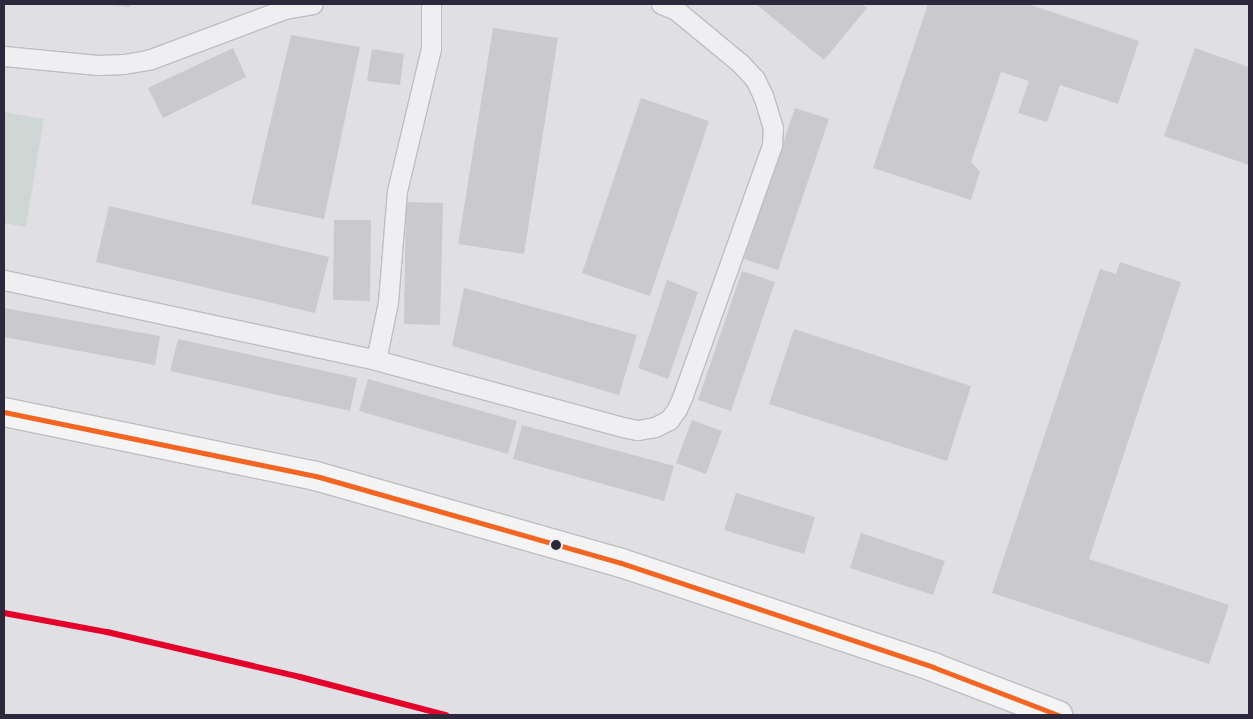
<!DOCTYPE html>
<style>
body{margin:0}
#map{position:relative;width:1253px;height:719px;overflow:hidden;background:#e0e0e4;font-family:"Public Sans",sans-serif}
div>[style]{position:absolute}
[style*='--x']{left:calc(var(--x)*1px);top:calc(var(--y)*1px);width:calc(var(--w)*1px);rotate:calc(var(--a)*1deg)}
.green>*{inset:0;background:#ced7d3}
.building>*{inset:0;background:#cac9ce}
.roads{filter:drop-shadow(1px 0 #bebec2) drop-shadow(-1px 0 #bebec2) drop-shadow(0 1px #bebec2) drop-shadow(0 -1px #bebec2)}
.lane>*{height:19px;margin:-9.5px;padding:0 9.5px;transform-origin:9.5px;border-radius:9.5px;background:#efeff1}
.secondary>*{height:28px;margin:-14px;padding:0 14px;transform-origin:14px;border-radius:14px;background:#f4f4f5}
.bus-1>*{height:5px;margin:-2.5px;padding:0 2.5px;transform-origin:2.5px;border-radius:2.5px;background:#f26522}
.rail-1>*{height:6px;margin:-3px;padding:0 3px;transform-origin:3px;border-radius:3px;background:#e4002b}
.dots>*{width:14px;height:14px;translate:-50% -50%;box-sizing:border-box;border:2px solid #eeedf4;border-radius:50%}
span{translate:-50% -50%;white-space:nowrap;text-align:center;line-height:1.15;-webkit-text-stroke:4px #eeedf4;paint-order:stroke}
.frame{position:absolute;inset:0;border:5px solid #2d283b;pointer-events:none}
</style>
<div id="map">
<div class="green">
<div style="clip-path:polygon(4px 112px,44px 119px,26px 227px,4px 223px)"></div>
</div>
<div class="building">
<div style="clip-path:polygon(99px 4px,130px 4px,130px 7px)"></div>
<div style="clip-path:polygon(756px 4px,862px 4px,867px 8px,824px 60px)"></div>
<div style="clip-path:polygon(928px 4px,1028px 4px,1139px 41px,1118px 104px,1060px 85px,1047px 122px,1018px 113px,1029px 81px,1001px 72px,971px 162px,980px 172px,971px 200px,873px 168px)"></div>
<div style="clip-path:polygon(493px 28px,558px 38px,524px 254px,458px 244px)"></div>
<div style="clip-path:polygon(291px 35px,360px 47px,324px 219px,251px 204px)"></div>
<div style="clip-path:polygon(233px 48px,246px 77px,163px 118px,148px 88px)"></div>
<div style="clip-path:polygon(1195px 48px,1249px 67px,1249px 165px,1164px 136px)"></div>
<div style="clip-path:polygon(372px 49px,404px 54px,400px 85px,367px 81px)"></div>
<div style="clip-path:polygon(641px 98px,709px 121px,650px 296px,582px 273px)"></div>
<div style="clip-path:polygon(795px 108px,829px 119px,778px 270px,744px 259px)"></div>
<div style="clip-path:polygon(406px 202px,443px 203px,440px 325px,404px 324px)"></div>
<div style="clip-path:polygon(109px 206px,329px 257px,315px 313px,96px 262px)"></div>
<div style="clip-path:polygon(334px 220px,371px 220px,370px 301px,333px 300px)"></div>
<div style="clip-path:polygon(1120px 262px,1181px 282px,1089px 559px,1229px 605px,1209px 664px,992px 593px,1100px 269px,1116px 274px)"></div>
<div style="clip-path:polygon(742px 271px,775px 282px,731px 411px,698px 400px)"></div>
<div style="clip-path:polygon(667px 280px,698px 292px,668px 379px,638px 368px)"></div>
<div style="clip-path:polygon(464px 288px,637px 335px,619px 395px,452px 346px)"></div>
<div style="clip-path:polygon(4px 308px,160px 336px,155px 365px,4px 337px)"></div>
<div style="clip-path:polygon(794px 329px,971px 386px,947px 461px,769px 404px)"></div>
<div style="clip-path:polygon(178px 339px,357px 378px,350px 411px,170px 371px)"></div>
<div style="clip-path:polygon(368px 379px,517px 421px,508px 454px,359px 411px)"></div>
<div style="clip-path:polygon(692px 420px,722px 431px,706px 474px,676px 463px)"></div>
<div style="clip-path:polygon(522px 425px,674px 466px,664px 501px,513px 459px)"></div>
<div style="clip-path:polygon(736px 493px,815px 517px,804px 554px,724px 530px)"></div>
<div style="clip-path:polygon(861px 533px,945px 561px,933px 595px,850px 568px)"></div>
</div>
<div class="roads">
<div class="lane">
<div style="--x:4;--y:56;--w:94;--a:5.5"></div>
<div style="--x:98;--y:65;--w:26;--a:-2"></div>
<div style="--x:124;--y:64;--w:27;--a:-10"></div>
<div style="--x:151;--y:59;--w:143;--a:-20.5"></div>
<div style="--x:285;--y:9;--w:28;--a:-10"></div>
<div style="--x:4;--y:280;--w:381;--a:12.1"></div>
<div style="--x:376;--y:360;--w:255;--a:15.2"></div>
<div style="--x:622;--y:427;--w:16;--a:11"></div>
<div style="--x:638;--y:430;--w:17;--a:-10"></div>
<div style="--x:655;--y:427;--w:16;--a:-27"></div>
<div style="--x:669;--y:420;--w:14;--a:-54"></div>
<div style="--x:677;--y:409;--w:15;--a:-67"></div>
<div style="--x:683;--y:395;--w:265;--a:-70.4"></div>
<div style="--x:772;--y:145;--w:17;--a:-87"></div>
<div style="--x:773;--y:128;--w:34;--a:-107"></div>
<div style="--x:763;--y:96;--w:19;--a:-115"></div>
<div style="--x:755;--y:79;--w:22;--a:-133"></div>
<div style="--x:740;--y:63;--w:83;--a:-140.4"></div>
<div style="--x:676;--y:10;--w:16;--a:-158"></div>
<div style="--x:376;--y:360;--w:59;--a:-78.3"></div>
<div style="--x:388;--y:302;--w:111;--a:-85.4"></div>
<div style="--x:397;--y:191;--w:147;--a:-76.6"></div>
<div style="--x:431;--y:48;--w:44;--a:-90"></div>
</div>
<div class="secondary">
<div style="--x:4;--y:412;--w:318;--a:11.6"></div>
<div style="--x:316;--y:476;--w:317;--a:15.9"></div>
<div style="--x:621;--y:563;--w:329;--a:18.4"></div>
<div style="--x:933;--y:667;--w:134;--a:21"></div>
</div>
</div>
<div class="bus-1">
<div style="--x:4;--y:412;--w:318;--a:11.6"></div>
<div style="--x:316;--y:476;--w:317;--a:15.9"></div>
<div style="--x:621;--y:563;--w:329;--a:18.4"></div>
<div style="--x:933;--y:667;--w:134;--a:21"></div>
</div>
<div class="rail-1">
<div style="--x:4;--y:613;--w:105;--a:10.5"></div>
<div style="--x:107;--y:632;--w:198;--a:13.1"></div>
<div style="--x:300;--y:677;--w:151;--a:14.6"></div>
</div>
<div class="dots">
<div style="left:556px;top:545px;background:#2d283b"></div>
</div>
<div class="frame"></div>
</div>
